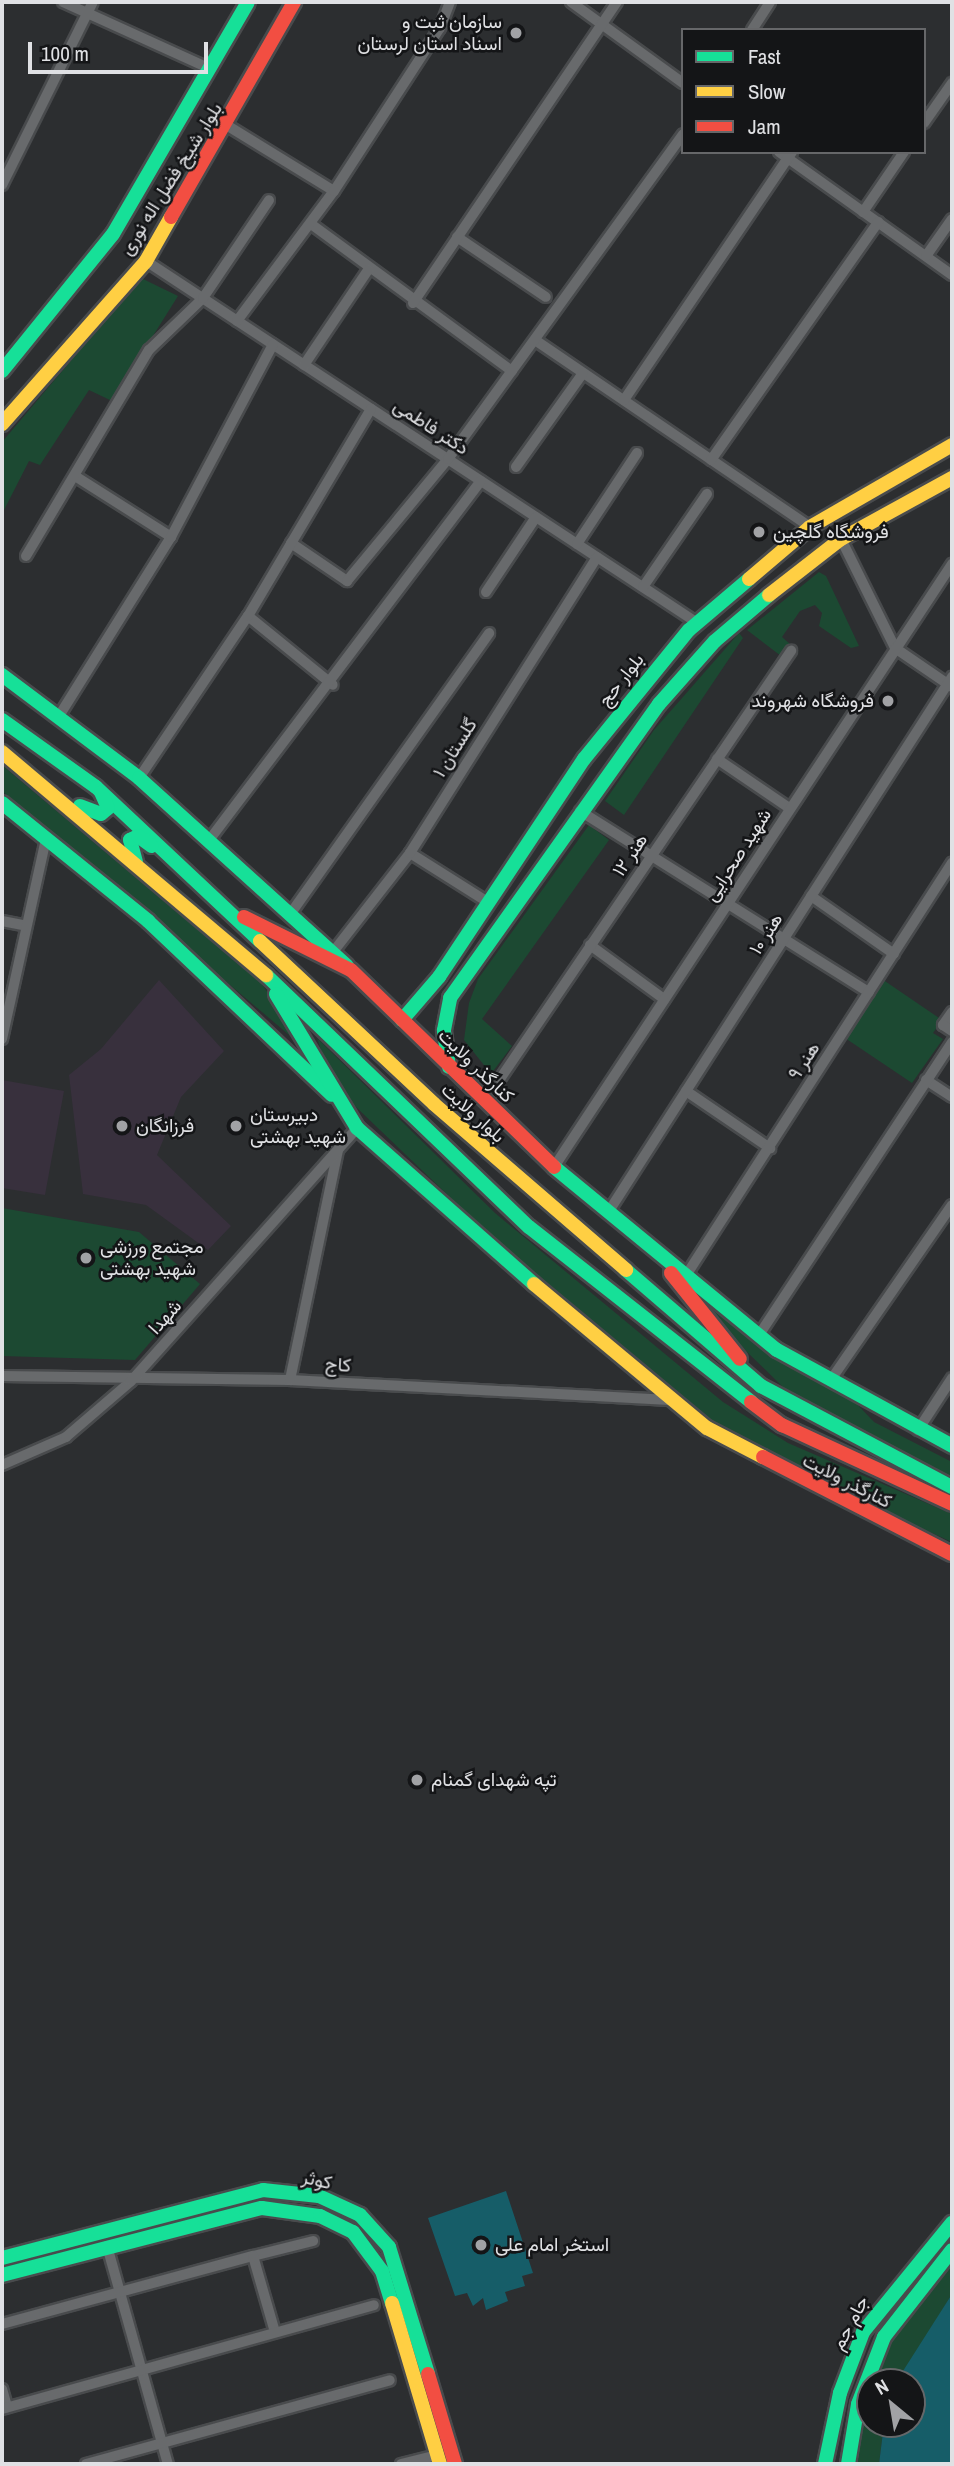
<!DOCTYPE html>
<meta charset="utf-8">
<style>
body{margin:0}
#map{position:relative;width:954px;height:2466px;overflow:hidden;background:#2c2e30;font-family:"Archivo Narrow",Vazirmatn,sans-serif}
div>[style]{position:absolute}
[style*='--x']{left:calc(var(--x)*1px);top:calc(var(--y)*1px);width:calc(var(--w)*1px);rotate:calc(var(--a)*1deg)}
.education>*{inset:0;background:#38303d}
.green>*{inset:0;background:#1c4932}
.water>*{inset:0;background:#165d68}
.roads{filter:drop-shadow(2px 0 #494b4d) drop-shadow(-2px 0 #494b4d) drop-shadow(0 2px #494b4d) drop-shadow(0 -2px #494b4d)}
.street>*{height:10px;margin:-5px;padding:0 5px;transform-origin:5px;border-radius:5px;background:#686a6c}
.fast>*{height:14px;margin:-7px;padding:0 7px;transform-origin:7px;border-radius:7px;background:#16e098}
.slow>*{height:14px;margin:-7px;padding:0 7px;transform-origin:7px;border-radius:7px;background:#ffcf43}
.jam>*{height:14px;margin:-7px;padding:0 7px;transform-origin:7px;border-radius:7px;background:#f24e42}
.dots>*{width:19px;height:19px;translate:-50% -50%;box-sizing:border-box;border:4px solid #141517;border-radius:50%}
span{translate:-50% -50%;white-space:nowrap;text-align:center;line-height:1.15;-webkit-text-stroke:5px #141517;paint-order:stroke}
.poi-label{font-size:19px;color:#e0e1e4}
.right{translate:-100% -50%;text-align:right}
.left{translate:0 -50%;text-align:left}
.street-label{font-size:19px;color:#e0e1e4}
.frame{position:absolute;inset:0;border:4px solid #e0e1e4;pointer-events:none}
.legend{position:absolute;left:681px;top:28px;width:245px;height:126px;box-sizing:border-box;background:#141517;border:2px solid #666769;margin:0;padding:9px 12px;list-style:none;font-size:21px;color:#e0e1e4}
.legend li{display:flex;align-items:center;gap:14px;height:35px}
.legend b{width:35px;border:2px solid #666769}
.north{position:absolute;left:856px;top:2368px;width:70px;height:70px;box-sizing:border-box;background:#141517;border:2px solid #666769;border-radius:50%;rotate:330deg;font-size:19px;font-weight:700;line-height:28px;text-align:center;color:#e0e1e4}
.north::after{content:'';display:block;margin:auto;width:24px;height:32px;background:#a1a2a5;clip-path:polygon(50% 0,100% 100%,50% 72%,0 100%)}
.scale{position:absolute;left:28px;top:42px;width:180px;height:32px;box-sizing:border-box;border:4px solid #e0e1e4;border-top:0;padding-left:9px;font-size:21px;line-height:24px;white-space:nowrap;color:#e0e1e4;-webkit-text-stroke:5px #141517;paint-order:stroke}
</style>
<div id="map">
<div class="education">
<div style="clip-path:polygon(159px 980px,224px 1051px,181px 1097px,157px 1155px,231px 1226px,208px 1250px,146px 1205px,83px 1194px,69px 1075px,101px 1049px)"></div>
<div style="clip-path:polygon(2px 1080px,64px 1091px,45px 1195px,2px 1188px)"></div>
</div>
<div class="green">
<div style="clip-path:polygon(141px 278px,178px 296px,112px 401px,89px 390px,40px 465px,29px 461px,2px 514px,2px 442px)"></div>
<div style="clip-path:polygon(819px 572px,826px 576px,859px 646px,851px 648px,819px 626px,822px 613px,815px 605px,800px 611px,782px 637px,791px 645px,781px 656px,747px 630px)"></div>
<div style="clip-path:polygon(739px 633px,743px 638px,624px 815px,605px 801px,654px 730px)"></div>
<div style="clip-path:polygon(2px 765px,261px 983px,309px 1052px,2px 791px)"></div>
<div style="clip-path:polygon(589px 825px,609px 840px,482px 1019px,512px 1046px,491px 1074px,464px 1040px,469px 1003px,478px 979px)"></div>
<div style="clip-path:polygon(876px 975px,942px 1020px,933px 1033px,943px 1039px,912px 1083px,845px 1038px,852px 1029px,844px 1024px)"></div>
<div style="clip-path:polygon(317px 1038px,495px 1213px,723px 1402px,788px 1443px,952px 1514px,952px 1542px,809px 1478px,718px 1427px,658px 1380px,478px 1224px,332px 1084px)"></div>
<div style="clip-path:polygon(2px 1208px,139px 1232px,200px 1284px,135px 1360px,2px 1356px)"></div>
<div style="clip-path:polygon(712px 1306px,854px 1401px,874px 1422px,952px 1462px,952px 1482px,786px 1390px,708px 1314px)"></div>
<div style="clip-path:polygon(952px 2261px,952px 2294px,899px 2382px,871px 2382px,890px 2340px)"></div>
<div style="clip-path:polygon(870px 2385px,870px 2424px,884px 2424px,879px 2464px,855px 2464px)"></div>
</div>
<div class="water">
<div style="clip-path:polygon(506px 2191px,533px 2273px,522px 2276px,525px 2286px,505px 2292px,508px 2301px,486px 2310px,483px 2298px,473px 2306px,467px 2293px,455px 2296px,428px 2218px)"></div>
<div style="clip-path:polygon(952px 2294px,952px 2464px,879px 2464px,884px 2424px,912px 2424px,912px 2382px,899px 2382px,903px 2371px)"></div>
</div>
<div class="roads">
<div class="street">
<div style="--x:63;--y:2;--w:162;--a:24.4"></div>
<div style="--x:571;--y:2;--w:138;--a:35.9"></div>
<div style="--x:752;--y:30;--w:33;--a:-57"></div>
<div style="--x:924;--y:123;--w:49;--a:-55"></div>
<div style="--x:228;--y:126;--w:124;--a:31.5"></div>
<div style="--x:779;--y:152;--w:212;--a:35.4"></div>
<div style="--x:2;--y:185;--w:204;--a:-63.6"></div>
<div style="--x:863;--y:212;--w:73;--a:-55.7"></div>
<div style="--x:311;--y:224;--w:249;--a:36.2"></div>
<div style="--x:457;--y:237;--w:107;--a:34"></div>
<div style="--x:926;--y:256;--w:45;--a:-54.9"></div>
<div style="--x:146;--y:261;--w:658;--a:33.28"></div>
<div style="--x:413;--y:303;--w:364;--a:-55.9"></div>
<div style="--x:237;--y:321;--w:162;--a:-53.3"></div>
<div style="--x:334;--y:191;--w:194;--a:-57"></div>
<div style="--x:440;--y:28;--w:28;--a:-69"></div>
<div style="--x:535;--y:340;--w:333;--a:34.2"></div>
<div style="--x:304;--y:365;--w:115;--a:-56"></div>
<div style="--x:624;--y:400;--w:300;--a:-55.9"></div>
<div style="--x:711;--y:460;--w:291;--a:-54.9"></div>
<div style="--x:516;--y:467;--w:115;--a:-54.5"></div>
<div style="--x:75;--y:476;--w:114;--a:32.4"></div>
<div style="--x:841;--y:539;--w:122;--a:63.6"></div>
<div style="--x:895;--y:648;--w:69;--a:34.4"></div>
<div style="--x:291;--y:543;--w:68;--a:34.2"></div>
<div style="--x:347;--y:581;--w:158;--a:-50.4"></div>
<div style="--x:448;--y:459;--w:401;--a:-54.1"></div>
<div style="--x:577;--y:544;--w:109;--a:-56.6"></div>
<div style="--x:26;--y:556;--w:240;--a:-59.2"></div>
<div style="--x:149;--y:350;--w:75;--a:-43.9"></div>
<div style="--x:203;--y:298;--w:118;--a:-56"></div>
<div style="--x:643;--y:587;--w:113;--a:-55.5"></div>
<div style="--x:486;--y:592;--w:90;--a:-56.3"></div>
<div style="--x:248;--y:616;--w:109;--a:39.1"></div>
<div style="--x:59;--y:716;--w:211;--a:-58"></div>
<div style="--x:171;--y:537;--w:218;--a:-62.1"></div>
<div style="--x:717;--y:759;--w:87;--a:34.2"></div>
<div style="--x:139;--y:778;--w:195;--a:-56.1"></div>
<div style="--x:248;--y:616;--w:241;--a:-59.3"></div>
<div style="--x:580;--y:811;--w:341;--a:32.1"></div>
<div style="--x:210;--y:839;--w:449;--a:-52.9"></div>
<div style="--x:410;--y:853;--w:90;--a:32.3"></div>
<div style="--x:811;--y:896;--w:101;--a:34.9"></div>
<div style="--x:291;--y:913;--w:343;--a:-54.7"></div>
<div style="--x:2;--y:921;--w:21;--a:11"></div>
<div style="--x:590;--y:945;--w:92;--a:36.1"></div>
<div style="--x:333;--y:952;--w:125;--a:-52.1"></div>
<div style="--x:410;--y:853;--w:350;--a:-57.7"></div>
<div style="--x:952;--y:1012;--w:16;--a:125"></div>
<div style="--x:943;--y:1025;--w:11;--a:34"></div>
<div style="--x:2;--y:1039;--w:205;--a:-77.6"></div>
<div style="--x:500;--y:1079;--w:518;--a:-55.79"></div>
<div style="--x:926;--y:1080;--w:31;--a:33"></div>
<div style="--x:686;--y:1091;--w:102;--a:34.2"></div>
<div style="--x:554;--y:1167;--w:723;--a:-56.57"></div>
<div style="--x:609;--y:1211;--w:635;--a:-57.29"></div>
<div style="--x:685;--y:1277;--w:493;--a:-57.2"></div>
<div style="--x:759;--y:1335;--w:351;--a:-56.6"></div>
<div style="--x:2;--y:1376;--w:288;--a:0.8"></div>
<div style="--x:290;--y:1380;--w:380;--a:3"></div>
<div style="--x:290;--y:1380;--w:234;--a:-78.2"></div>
<div style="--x:830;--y:1381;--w:214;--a:-55.3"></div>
<div style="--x:918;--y:1430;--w:62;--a:-56.8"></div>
<div style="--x:2;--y:1465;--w:70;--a:-23.6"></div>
<div style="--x:66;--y:1437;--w:86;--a:-40.7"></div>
<div style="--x:131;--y:1381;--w:339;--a:-48.2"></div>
<div style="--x:107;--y:2246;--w:226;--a:74.4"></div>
<div style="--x:253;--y:2256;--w:62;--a:-14"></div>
<div style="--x:2;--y:2324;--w:260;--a:-15.2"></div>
<div style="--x:253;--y:2256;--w:79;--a:73.9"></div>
<div style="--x:2;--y:2389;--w:19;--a:74"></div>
<div style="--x:2;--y:2409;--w:386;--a:-15.6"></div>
<div style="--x:86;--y:2464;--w:315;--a:-15.4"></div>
<div style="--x:401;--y:2464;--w:37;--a:-14"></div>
</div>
<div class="fast">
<div style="--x:2;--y:371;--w:176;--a:-51"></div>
<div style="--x:113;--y:234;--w:268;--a:-59.8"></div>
<div style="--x:2;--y:675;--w:171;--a:36.9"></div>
<div style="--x:139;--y:778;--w:280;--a:42.1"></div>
<div style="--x:2;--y:720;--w:115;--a:35.5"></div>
<div style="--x:96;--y:787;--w:225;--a:43.2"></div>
<div style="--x:2;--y:803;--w:188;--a:38.9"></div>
<div style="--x:148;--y:921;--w:253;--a:43.4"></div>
<div style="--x:80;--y:806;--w:22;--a:21"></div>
<div style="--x:101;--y:814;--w:9;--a:-41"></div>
<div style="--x:108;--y:808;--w:17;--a:-114"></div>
<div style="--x:136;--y:862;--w:23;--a:-105"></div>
<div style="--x:130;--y:840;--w:9;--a:-27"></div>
<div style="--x:138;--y:836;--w:17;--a:36"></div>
<div style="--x:266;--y:975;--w:364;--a:43.8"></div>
<div style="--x:529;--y:1227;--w:283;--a:38.2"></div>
<div style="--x:276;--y:994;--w:157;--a:58.8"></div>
<div style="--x:357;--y:1128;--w:236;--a:41.4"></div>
<div style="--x:402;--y:1020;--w:57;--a:-49.3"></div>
<div style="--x:439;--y:977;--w:262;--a:-56.4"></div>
<div style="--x:584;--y:759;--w:166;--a:-50.9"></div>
<div style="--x:689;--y:630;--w:79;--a:-40.4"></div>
<div style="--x:449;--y:1067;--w:37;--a:-98"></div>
<div style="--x:444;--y:1030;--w:33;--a:-79"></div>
<div style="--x:450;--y:998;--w:361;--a:-54.6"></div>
<div style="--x:659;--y:704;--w:84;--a:-48.4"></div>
<div style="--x:715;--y:641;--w:71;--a:-40.4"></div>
<div style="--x:554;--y:1167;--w:288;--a:39.4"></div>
<div style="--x:777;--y:1350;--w:200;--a:28.7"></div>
<div style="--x:626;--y:1270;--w:178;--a:40.7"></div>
<div style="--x:761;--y:1386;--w:216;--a:27.9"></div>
<div style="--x:2;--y:2258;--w:270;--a:-14.6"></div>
<div style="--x:263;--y:2190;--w:56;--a:6.1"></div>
<div style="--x:319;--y:2196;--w:45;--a:24.9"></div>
<div style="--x:360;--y:2215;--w:43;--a:47.8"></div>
<div style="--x:389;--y:2247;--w:133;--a:72.9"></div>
<div style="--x:2;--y:2275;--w:268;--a:-14.5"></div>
<div style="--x:262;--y:2208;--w:59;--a:7.9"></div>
<div style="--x:320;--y:2216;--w:37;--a:26"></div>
<div style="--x:353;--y:2232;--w:49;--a:53.4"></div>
<div style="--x:382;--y:2271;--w:34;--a:73"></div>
<div style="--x:825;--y:2464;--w:73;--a:-78.1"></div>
<div style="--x:840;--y:2393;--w:65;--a:-69.3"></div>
<div style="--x:863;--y:2332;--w:141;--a:-50.8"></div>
<div style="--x:848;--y:2464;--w:61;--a:-80.5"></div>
<div style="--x:858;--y:2404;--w:72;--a:-68.8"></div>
<div style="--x:884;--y:2337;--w:110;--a:-52"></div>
</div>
<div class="slow">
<div style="--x:2;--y:424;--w:217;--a:-48.5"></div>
<div style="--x:146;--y:261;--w:51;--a:-60.4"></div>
<div style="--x:749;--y:579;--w:80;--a:-40.4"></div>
<div style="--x:810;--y:527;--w:164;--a:-30"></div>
<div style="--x:769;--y:595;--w:91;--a:-37.9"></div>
<div style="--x:841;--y:539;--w:127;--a:-28.8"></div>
<div style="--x:2;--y:752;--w:346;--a:40.2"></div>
<div style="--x:260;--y:941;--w:238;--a:43.1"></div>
<div style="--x:434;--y:1104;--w:254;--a:40.8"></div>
<div style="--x:534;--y:1284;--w:225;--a:39.8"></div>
<div style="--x:707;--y:1428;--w:63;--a:27.4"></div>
<div style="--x:392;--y:2303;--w:168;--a:73.4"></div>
</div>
<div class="jam">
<div style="--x:171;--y:217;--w:248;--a:-60.2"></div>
<div style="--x:244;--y:917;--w:119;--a:26.4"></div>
<div style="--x:351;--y:970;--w:283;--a:44.1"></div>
<div style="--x:671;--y:1273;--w:110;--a:51.3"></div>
<div style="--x:751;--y:1402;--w:39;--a:37"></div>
<div style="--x:782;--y:1425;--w:187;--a:24.9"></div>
<div style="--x:763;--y:1457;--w:212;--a:27.2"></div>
<div style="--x:428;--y:2374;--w:94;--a:73.3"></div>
</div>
</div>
<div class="dots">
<div style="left:516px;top:33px;background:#a1a2a5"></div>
<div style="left:759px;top:532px;background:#a1a2a5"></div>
<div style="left:888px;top:701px;background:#a1a2a5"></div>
<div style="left:122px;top:1126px;background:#a1a2a5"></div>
<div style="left:236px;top:1126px;background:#a1a2a5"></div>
<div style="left:86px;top:1258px;background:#a1a2a5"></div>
<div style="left:417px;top:1780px;background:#a1a2a5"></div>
<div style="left:481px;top:2245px;background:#a1a2a5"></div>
</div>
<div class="poi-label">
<span class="right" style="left:502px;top:33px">سازمان ثبت و<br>اسناد استان لرستان</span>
<span class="left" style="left:773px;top:532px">فروشگاه گلچین</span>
<span class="right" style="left:874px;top:701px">فروشگاه شهروند</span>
<span class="left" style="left:250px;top:1126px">دبیرستان<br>شهید بهشتی</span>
<span class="left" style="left:136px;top:1126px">فرزانگان</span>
<span class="left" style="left:100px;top:1258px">مجتمع ورزشی<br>شهید بهشتی</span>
<span class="left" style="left:431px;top:1780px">تپه شهدای گمنام</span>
<span class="left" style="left:495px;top:2245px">استخر امام علی</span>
</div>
<div class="street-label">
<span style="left:171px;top:179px;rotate:-58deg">بلوار شیخ فضل اله نوری</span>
<span style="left:431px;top:427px;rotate:33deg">دکتر فاطمی</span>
<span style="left:621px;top:680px;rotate:-52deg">بلوار حج</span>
<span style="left:455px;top:748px;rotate:-58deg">گلستان ۱</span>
<span style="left:630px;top:855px;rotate:-56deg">هنر ۱۲</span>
<span style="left:738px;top:855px;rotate:-57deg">شهید صحرایی</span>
<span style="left:766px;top:934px;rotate:-57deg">هنر ۱۰</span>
<span style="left:804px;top:1061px;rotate:-57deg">هنر ۹</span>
<span style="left:476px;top:1066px;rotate:44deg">کنارگذر ولایت</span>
<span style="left:473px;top:1113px;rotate:42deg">بلوار ولایت</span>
<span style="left:165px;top:1317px;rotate:-48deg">شهدا</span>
<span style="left:338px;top:1365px;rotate:3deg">کاج</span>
<span style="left:847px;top:1481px;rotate:27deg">کنارگذر ولایت</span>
<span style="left:317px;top:2180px;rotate:13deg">کوثر</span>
<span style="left:850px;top:2323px;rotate:-62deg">جام جم</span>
</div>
<div class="frame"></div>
<ul class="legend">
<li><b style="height:9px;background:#16e098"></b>Fast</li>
<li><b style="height:9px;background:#ffcf43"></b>Slow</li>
<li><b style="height:9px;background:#f24e42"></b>Jam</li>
</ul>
<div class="north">N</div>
<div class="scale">100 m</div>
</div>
